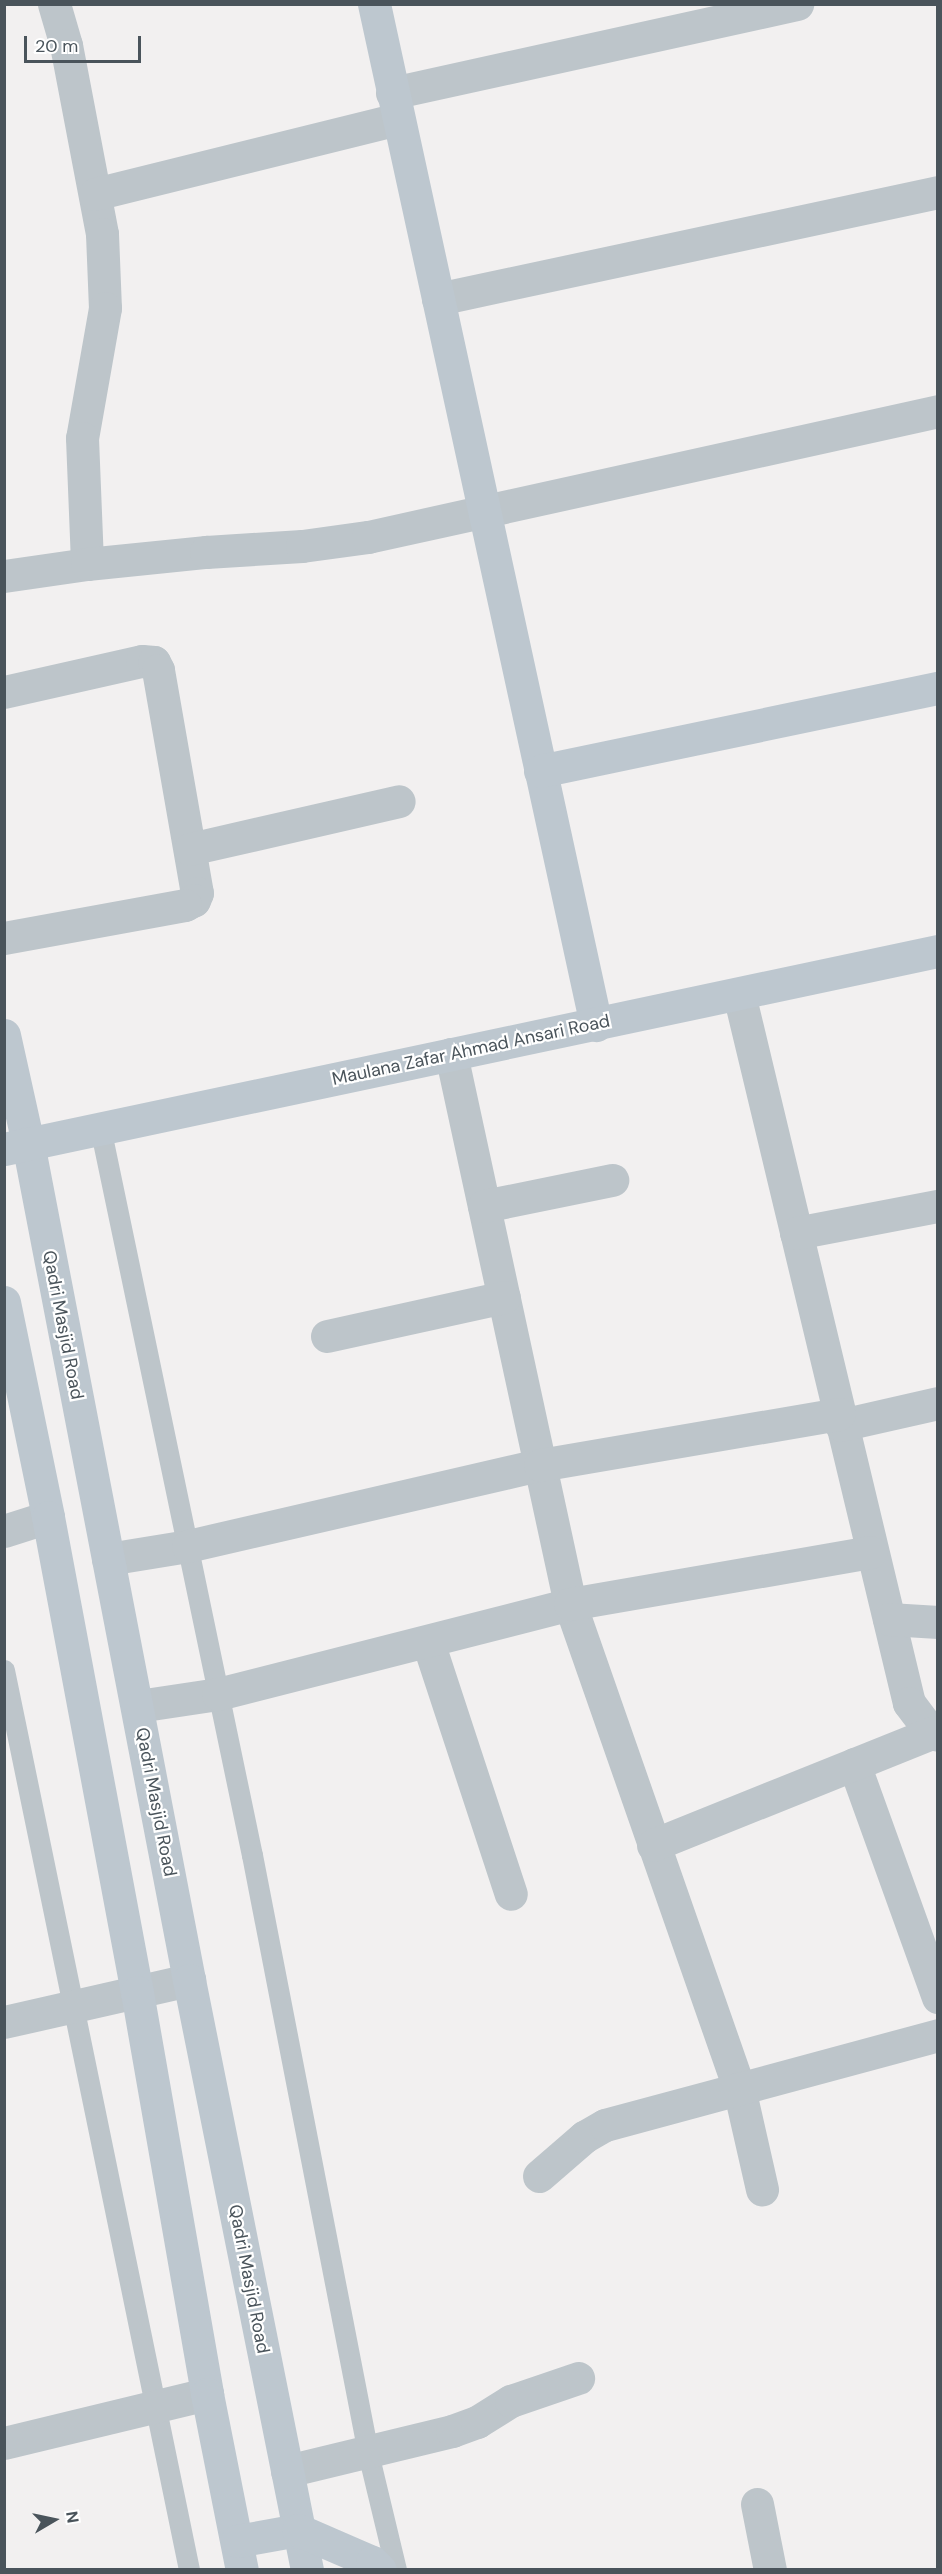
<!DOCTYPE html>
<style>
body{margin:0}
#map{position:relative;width:942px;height:2574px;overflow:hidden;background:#f2f0f0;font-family:"DM Sans",sans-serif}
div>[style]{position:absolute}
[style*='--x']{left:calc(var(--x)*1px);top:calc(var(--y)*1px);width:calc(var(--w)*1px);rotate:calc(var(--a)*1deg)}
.lane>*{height:21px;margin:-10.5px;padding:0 10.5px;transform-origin:10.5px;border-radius:10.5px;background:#bdc5ca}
.street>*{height:33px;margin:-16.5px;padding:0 16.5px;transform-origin:16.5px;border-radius:16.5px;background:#bdc5ca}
.secondary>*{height:33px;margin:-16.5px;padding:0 16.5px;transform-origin:16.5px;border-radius:16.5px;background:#bdc7cf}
span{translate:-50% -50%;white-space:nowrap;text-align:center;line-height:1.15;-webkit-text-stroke:4.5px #fff;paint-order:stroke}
.street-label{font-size:18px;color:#4a545b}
.frame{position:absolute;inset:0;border:6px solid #4a545b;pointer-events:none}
.north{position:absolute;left:24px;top:2490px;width:60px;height:60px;-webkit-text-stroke:4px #fff;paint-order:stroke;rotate:81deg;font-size:16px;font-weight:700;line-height:24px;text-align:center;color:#4a545b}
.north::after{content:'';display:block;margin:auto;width:21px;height:27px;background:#4a545b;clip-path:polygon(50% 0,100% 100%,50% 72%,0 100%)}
.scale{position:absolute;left:24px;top:36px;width:117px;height:27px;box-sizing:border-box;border:3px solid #4a545b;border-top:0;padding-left:8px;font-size:18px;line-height:21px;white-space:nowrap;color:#4a545b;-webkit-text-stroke:4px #fff;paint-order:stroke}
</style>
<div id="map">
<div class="lane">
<div style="--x:100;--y:1127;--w:744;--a:78.21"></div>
<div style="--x:252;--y:1855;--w:609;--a:79.02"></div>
<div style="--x:368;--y:2453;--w:120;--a:76.5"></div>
<div style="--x:4;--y:1670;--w:919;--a:78.38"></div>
</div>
<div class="street">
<div style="--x:54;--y:4;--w:43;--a:73.7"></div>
<div style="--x:66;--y:45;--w:192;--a:79.2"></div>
<div style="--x:102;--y:234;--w:74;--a:87.7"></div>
<div style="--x:105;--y:308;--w:132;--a:100"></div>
<div style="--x:82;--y:438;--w:126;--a:87.7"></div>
<div style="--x:392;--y:93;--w:415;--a:-12.4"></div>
<div style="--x:95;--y:194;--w:312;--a:-13.9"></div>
<div style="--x:438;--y:299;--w:511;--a:-12.08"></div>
<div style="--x:4;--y:576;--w:84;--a:-8.2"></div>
<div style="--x:87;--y:564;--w:120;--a:-5.8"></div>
<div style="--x:206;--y:552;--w:96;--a:-3.6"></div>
<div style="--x:302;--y:546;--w:67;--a:-7.8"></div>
<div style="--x:368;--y:537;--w:584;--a:-12.46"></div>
<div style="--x:4;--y:692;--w:141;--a:-12.7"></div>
<div style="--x:142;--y:661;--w:12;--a:5"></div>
<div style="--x:154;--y:662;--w:9;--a:63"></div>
<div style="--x:158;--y:670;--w:226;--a:80.1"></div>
<div style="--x:197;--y:893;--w:8;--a:113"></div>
<div style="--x:194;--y:900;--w:10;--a:151"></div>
<div style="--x:185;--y:905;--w:184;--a:169.7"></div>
<div style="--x:190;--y:849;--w:214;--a:-12.9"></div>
<div style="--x:739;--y:994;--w:729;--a:76.52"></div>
<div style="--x:909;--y:1703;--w:38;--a:53"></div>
<div style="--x:932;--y:1733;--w:6;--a:18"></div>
<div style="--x:451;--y:1054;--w:563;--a:77.79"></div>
<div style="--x:570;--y:1604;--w:513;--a:70.75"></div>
<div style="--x:739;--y:2088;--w:104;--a:77.2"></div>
<div style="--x:484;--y:1206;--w:131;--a:-11.5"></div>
<div style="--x:796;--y:1233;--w:145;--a:-10.8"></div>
<div style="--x:327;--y:1336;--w:181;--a:-12.4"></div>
<div style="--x:841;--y:1425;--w:99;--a:-12.8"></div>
<div style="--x:4;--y:1531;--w:46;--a:-17.7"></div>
<div style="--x:108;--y:1559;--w:81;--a:-9.2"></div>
<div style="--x:188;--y:1546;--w:361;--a:-13"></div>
<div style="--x:540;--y:1465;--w:303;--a:-9.7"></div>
<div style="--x:889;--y:1619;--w:49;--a:3.5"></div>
<div style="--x:428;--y:1642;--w:265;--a:71.8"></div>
<div style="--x:138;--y:1706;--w:81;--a:-8.5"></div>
<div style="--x:218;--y:1694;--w:363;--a:-14.3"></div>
<div style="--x:570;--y:1604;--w:305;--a:-9.8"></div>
<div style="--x:854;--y:1764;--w:248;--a:70.2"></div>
<div style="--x:653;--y:1845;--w:301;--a:-21.9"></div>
<div style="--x:4;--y:2022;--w:190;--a:-12.8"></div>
<div style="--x:539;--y:2176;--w:60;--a:-40.9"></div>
<div style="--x:584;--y:2137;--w:24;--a:-30"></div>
<div style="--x:605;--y:2125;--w:345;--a:-15.1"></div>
<div style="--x:4;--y:2443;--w:209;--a:-13.6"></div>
<div style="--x:287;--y:2471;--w:170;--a:-13.6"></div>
<div style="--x:452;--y:2431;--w:27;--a:-20"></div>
<div style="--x:477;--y:2422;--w:40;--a:-32"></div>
<div style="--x:511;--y:2401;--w:71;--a:-18.9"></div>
<div style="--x:757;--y:2504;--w:67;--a:78.9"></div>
</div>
<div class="secondary">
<div style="--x:374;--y:4;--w:1045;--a:77.73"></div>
<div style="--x:540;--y:771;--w:407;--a:-11.8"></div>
<div style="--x:4;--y:1035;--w:111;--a:77.5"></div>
<div style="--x:28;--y:1143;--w:852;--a:79.11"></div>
<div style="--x:189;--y:1980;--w:602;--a:78.69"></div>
<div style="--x:4;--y:1149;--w:955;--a:-11.97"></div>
<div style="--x:4;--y:1302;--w:219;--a:78.4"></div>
<div style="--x:48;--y:1517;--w:483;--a:79.4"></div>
<div style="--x:137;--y:1992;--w:408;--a:80.1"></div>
<div style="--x:207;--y:2394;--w:179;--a:78.8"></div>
<div style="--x:237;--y:2541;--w:62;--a:-10.2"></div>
<div style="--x:298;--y:2530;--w:81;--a:23.4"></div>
<div style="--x:372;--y:2562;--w:11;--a:45"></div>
</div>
<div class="street-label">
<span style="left:471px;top:1050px;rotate:-12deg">Maulana Zafar Ahmad Ansari Road</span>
<span style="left:63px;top:1325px;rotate:79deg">Qadri Masjid Road</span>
<span style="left:156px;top:1802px;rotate:79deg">Qadri Masjid Road</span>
<span style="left:249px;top:2279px;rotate:79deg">Qadri Masjid Road</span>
</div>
<div class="frame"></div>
<div class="north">N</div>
<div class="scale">20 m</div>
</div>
